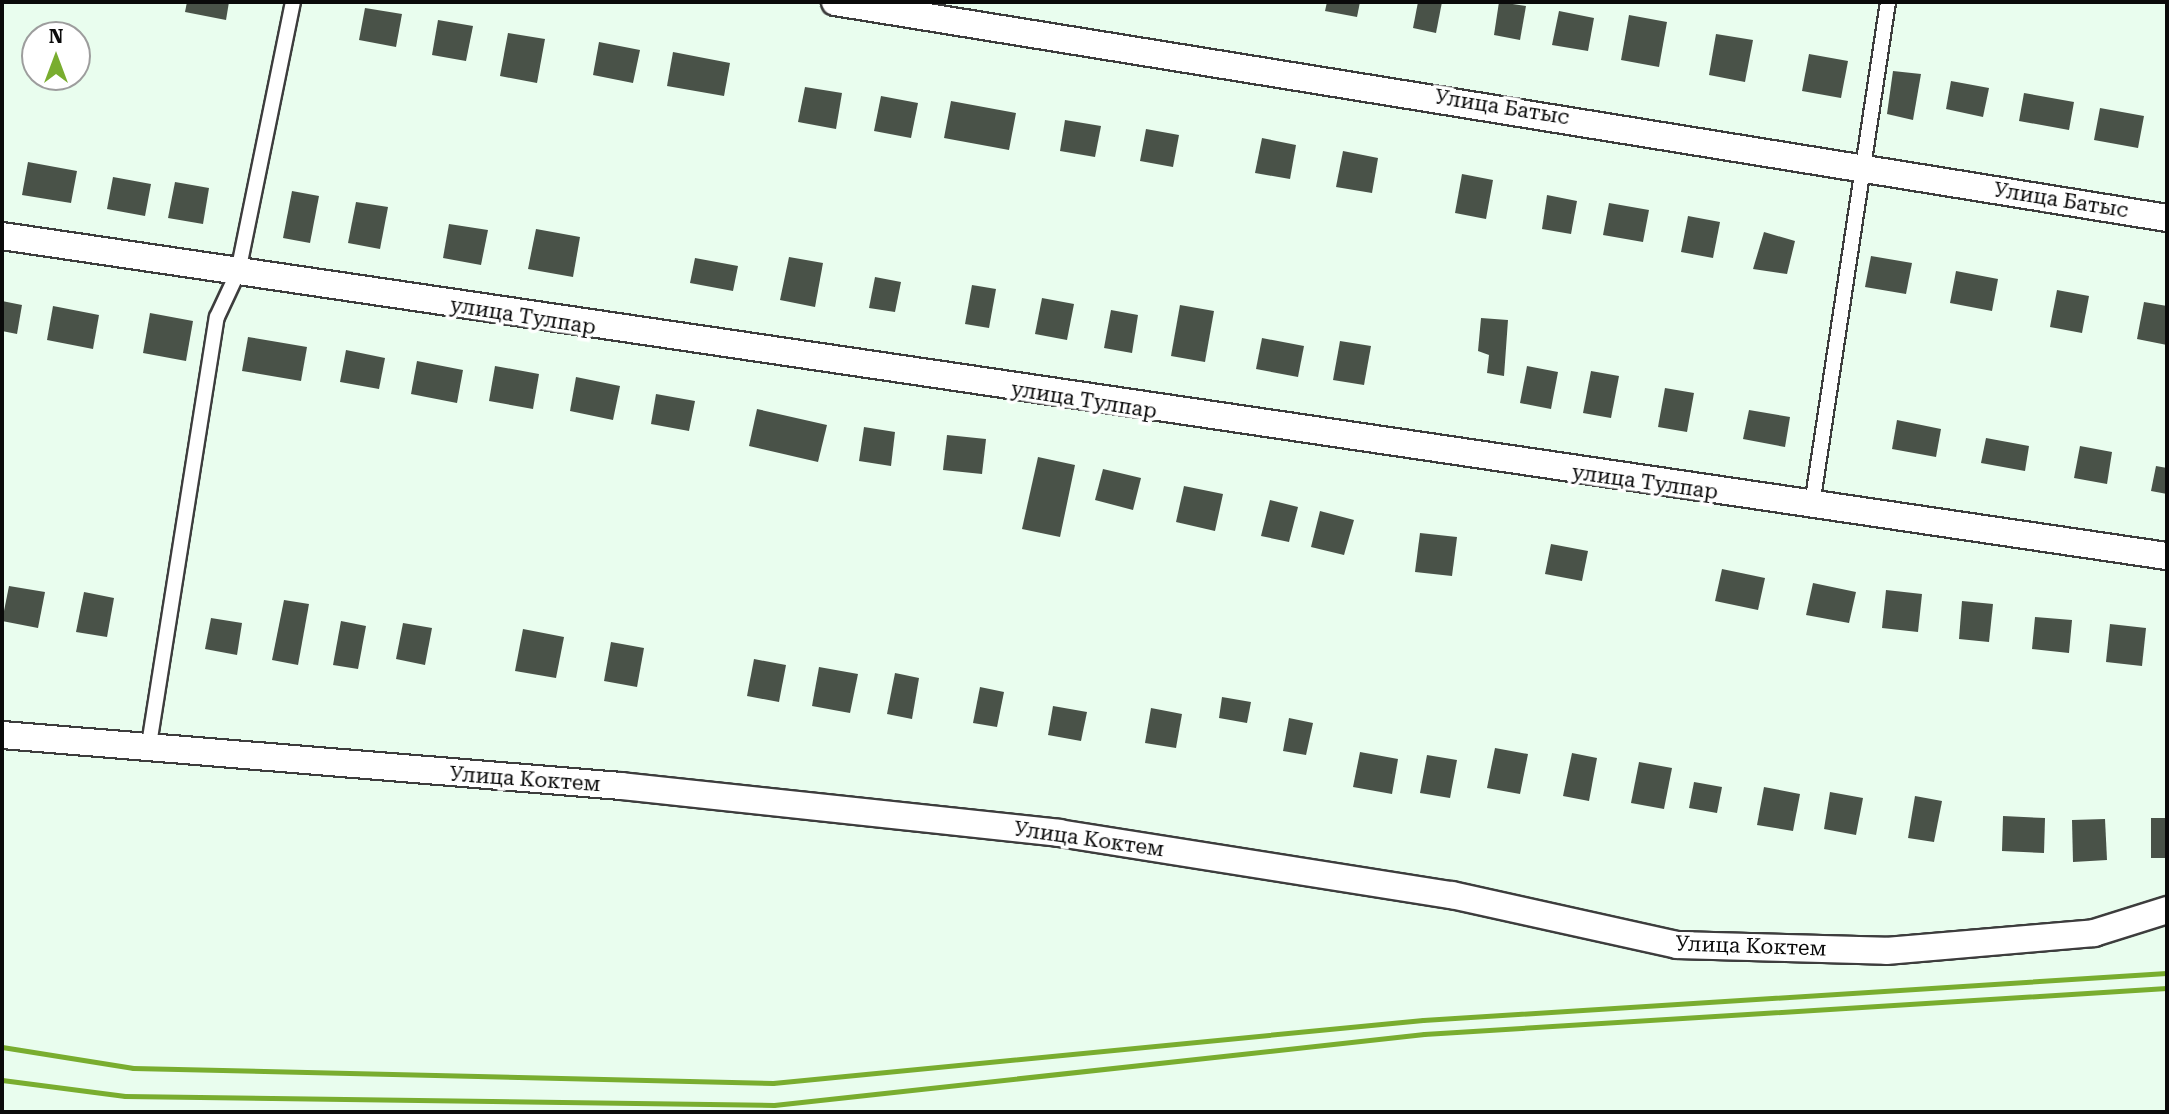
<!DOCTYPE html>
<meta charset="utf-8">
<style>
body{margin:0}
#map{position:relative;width:2169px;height:1114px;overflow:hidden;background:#e9fdee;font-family:"Roboto Serif",serif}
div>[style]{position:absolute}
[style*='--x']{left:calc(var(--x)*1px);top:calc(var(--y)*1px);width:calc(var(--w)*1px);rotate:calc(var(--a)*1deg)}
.building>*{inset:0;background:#495248}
.roads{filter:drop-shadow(2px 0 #3d3d3d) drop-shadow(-2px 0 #3d3d3d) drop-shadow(0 2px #3d3d3d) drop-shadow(0 -2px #3d3d3d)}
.lane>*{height:14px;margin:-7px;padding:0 7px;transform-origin:7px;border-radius:7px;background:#fff}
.street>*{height:26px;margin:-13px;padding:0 13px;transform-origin:13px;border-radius:13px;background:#fff}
.rail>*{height:5px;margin:-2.5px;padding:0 2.5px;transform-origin:2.5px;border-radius:2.5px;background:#79ad2f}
span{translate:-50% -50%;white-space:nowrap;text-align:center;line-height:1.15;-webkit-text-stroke:7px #fff;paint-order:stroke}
.street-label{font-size:21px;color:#0a0a0a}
.frame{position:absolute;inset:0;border:4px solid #0a0a0a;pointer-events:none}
.north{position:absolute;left:21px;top:21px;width:70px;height:70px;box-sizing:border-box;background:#fff;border:2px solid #9d9d9d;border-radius:50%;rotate:0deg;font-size:19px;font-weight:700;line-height:28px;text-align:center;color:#0a0a0a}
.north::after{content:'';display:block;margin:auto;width:24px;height:32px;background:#79ad2f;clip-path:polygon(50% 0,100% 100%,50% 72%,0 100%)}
</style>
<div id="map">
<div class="building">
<div style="clip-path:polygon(187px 2px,229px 2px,226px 20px,185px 12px)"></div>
<div style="clip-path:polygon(1327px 2px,1360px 2px,1357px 17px,1325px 11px)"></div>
<div style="clip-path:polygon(1418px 2px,1442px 2px,1436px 33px,1413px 28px)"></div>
<div style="clip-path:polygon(1499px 2px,1526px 6px,1520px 40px,1494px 35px)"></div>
<div style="clip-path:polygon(365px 8px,402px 14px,396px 47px,359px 40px)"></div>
<div style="clip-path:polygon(1559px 11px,1594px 18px,1588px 51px,1552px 45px)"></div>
<div style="clip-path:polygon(1629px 15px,1667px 22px,1659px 67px,1621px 60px)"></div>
<div style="clip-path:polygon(438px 20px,473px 26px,466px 61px,432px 55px)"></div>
<div style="clip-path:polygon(508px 33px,545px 39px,537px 83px,500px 76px)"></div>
<div style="clip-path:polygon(1716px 34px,1753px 40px,1745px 82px,1709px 75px)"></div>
<div style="clip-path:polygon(599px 42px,640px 50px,633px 83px,593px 75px)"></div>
<div style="clip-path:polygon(673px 52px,730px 63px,724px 96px,667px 86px)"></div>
<div style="clip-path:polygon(1809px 54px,1848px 61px,1841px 98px,1802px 91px)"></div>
<div style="clip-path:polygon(1893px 71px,1921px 74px,1913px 120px,1887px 114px)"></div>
<div style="clip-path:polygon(1951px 81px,1989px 88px,1983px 117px,1946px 109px)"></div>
<div style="clip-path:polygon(805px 87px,842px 93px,836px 129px,798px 122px)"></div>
<div style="clip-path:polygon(2024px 93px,2074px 102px,2069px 130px,2019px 121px)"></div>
<div style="clip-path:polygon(881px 96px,918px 103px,911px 138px,874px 131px)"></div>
<div style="clip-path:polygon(951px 101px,1016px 113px,1009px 150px,944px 138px)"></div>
<div style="clip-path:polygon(2100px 108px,2144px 116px,2138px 148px,2094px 140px)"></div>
<div style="clip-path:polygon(1065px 120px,1101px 126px,1095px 157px,1060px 151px)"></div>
<div style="clip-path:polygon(1146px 129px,1179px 135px,1173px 167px,1140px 161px)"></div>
<div style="clip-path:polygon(1262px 138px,1296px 145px,1290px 179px,1255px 173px)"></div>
<div style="clip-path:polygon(1343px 151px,1378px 158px,1372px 193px,1336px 187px)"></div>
<div style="clip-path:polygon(28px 162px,77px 171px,71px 203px,22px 195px)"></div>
<div style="clip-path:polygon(1462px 174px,1493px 180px,1486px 219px,1455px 213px)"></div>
<div style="clip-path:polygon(113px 177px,151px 184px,145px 216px,107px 209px)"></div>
<div style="clip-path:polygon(175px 182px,209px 188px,203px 224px,168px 218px)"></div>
<div style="clip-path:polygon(292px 191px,319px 196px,310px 243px,283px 238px)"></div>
<div style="clip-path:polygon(1547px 195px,1577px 201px,1571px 234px,1542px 229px)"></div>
<div style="clip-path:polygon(356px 202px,388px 207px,380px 249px,348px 243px)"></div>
<div style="clip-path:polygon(1609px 203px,1649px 210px,1643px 242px,1603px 235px)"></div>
<div style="clip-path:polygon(1688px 216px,1720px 222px,1713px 258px,1681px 252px)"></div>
<div style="clip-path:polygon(449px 224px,488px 230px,481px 265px,443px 258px)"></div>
<div style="clip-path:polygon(536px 229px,580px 237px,573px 277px,528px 269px)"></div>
<div style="clip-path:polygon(1764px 232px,1795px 241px,1787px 274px,1753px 269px)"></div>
<div style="clip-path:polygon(1871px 256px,1912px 263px,1906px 294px,1865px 287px)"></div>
<div style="clip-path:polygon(789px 257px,823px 263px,815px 307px,780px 300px)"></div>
<div style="clip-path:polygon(695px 258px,738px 266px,733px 291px,690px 283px)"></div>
<div style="clip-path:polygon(1956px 271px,1998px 279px,1992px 311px,1950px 303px)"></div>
<div style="clip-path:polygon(875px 277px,901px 282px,895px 312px,869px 308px)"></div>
<div style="clip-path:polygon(972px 285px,996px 289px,989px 328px,965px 324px)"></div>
<div style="clip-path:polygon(2057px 290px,2089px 296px,2082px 333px,2050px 327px)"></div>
<div style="clip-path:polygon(1042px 298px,1074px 304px,1067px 340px,1035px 334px)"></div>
<div style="clip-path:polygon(2px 301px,22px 305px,17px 334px,2px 331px)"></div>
<div style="clip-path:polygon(2144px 302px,2167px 306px,2167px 345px,2137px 339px)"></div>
<div style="clip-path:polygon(1180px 305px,1214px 311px,1205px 362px,1171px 356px)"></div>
<div style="clip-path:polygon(53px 306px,99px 315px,93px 349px,47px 340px)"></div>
<div style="clip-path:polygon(1111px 310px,1138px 315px,1132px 353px,1104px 348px)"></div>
<div style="clip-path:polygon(150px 313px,193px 321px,186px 361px,143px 353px)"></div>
<div style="clip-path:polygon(1481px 318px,1508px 320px,1504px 376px,1487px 373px,1489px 355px,1478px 351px)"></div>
<div style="clip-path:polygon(248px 337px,307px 347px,301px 381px,242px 371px)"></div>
<div style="clip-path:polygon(1262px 338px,1304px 346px,1298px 377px,1256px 369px)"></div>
<div style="clip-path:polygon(1340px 341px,1371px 346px,1364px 385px,1333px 380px)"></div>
<div style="clip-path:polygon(346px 350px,385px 358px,379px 389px,340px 382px)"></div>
<div style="clip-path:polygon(417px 361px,463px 370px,457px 403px,411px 394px)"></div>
<div style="clip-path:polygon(495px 366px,539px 374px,533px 409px,489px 401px)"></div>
<div style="clip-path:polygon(1527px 366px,1558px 372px,1551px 409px,1520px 403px)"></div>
<div style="clip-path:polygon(1591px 371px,1619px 376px,1611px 418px,1583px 413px)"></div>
<div style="clip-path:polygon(576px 377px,620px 386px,613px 420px,570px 411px)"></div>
<div style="clip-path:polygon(1665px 388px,1694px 393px,1687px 432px,1658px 427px)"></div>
<div style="clip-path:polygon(656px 394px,695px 401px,689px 431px,651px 424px)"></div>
<div style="clip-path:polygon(757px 409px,827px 425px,818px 462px,749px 446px)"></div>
<div style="clip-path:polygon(1749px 410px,1790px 417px,1785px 447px,1743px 439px)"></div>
<div style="clip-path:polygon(1897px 420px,1941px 429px,1936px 457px,1892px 449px)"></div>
<div style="clip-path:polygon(864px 427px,895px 432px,891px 466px,859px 461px)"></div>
<div style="clip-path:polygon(947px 435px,986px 439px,982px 474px,943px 470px)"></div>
<div style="clip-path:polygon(1986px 438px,2029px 446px,2025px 471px,1981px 463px)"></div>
<div style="clip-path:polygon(2080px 446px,2112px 452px,2107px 484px,2074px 478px)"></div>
<div style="clip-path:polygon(1038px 457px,1075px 465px,1060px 537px,1022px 529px)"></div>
<div style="clip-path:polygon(2156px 466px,2167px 468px,2167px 494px,2151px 491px)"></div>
<div style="clip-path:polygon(1103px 469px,1141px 478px,1133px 510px,1095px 500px)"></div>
<div style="clip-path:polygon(1184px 486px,1223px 494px,1215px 531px,1176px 522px)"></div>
<div style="clip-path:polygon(1270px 500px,1298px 507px,1289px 542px,1261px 536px)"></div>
<div style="clip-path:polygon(1320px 511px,1354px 520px,1344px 555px,1311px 547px)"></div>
<div style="clip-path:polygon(1420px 533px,1457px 537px,1452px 576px,1415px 572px)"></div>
<div style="clip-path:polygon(1551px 544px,1588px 551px,1582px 581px,1545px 574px)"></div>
<div style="clip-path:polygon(1722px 569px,1765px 578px,1758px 610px,1715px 601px)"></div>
<div style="clip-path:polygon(1813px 583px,1856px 592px,1849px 623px,1806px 615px)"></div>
<div style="clip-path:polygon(9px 586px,45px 592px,38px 628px,2px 621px)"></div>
<div style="clip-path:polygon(1886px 590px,1922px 594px,1918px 632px,1882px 628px)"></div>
<div style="clip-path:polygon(84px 592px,114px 598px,107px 637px,76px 632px)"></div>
<div style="clip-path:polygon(284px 600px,309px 604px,298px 665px,272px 660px)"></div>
<div style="clip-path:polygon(1962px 601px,1993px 604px,1989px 642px,1959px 639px)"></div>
<div style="clip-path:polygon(2035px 617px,2072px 620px,2069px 653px,2032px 649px)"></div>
<div style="clip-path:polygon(211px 618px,242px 623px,237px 655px,205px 649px)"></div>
<div style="clip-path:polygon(341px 621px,366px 626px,358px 669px,333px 665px)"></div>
<div style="clip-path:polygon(403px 623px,432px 628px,425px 665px,396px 659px)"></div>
<div style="clip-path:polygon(2110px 624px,2146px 628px,2142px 666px,2106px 662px)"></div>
<div style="clip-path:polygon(523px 629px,564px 637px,556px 678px,515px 671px)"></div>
<div style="clip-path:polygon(611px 642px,644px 648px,637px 687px,604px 681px)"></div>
<div style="clip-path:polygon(754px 659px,786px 665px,779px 702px,747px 696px)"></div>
<div style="clip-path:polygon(819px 667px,858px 674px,850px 713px,812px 706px)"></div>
<div style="clip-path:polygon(895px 673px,919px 678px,912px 719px,887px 714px)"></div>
<div style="clip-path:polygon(980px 687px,1004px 692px,997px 727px,973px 723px)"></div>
<div style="clip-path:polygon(1222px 697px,1251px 702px,1247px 723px,1219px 718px)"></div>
<div style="clip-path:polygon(1053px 706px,1087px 712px,1081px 741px,1048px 735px)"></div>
<div style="clip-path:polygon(1151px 708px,1182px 714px,1176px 748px,1145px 743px)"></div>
<div style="clip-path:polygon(1289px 718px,1313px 723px,1306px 755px,1283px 751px)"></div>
<div style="clip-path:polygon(1495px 748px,1528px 754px,1520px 794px,1487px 788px)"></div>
<div style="clip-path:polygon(1360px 752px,1398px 759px,1392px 794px,1353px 787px)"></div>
<div style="clip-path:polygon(1572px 753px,1597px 758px,1589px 801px,1563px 796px)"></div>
<div style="clip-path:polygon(1427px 755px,1457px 760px,1450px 798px,1420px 793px)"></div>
<div style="clip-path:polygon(1639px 762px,1672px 768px,1664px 809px,1631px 803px)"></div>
<div style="clip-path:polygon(1694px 782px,1722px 787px,1717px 813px,1689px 808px)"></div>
<div style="clip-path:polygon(1764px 787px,1800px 794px,1793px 831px,1757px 825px)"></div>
<div style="clip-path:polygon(1830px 792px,1863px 798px,1856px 835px,1824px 829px)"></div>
<div style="clip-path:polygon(1915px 796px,1942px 801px,1934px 842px,1908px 838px)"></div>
<div style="clip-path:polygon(2003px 816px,2045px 818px,2044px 853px,2002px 851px)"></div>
<div style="clip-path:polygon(2151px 818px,2167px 818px,2167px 858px,2151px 858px)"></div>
<div style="clip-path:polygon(2105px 819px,2107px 860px,2073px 862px,2072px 820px)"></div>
</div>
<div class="roads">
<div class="lane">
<div style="--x:1812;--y:505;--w:509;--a:-81.41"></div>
<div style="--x:148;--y:751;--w:439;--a:-81"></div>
<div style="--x:217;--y:317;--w:50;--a:-65"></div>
<div style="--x:238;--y:272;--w:276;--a:-78.5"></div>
</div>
<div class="street">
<div style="--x:835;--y:2;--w:1349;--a:9.21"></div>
<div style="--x:2;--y:236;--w:2189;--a:8.41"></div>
<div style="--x:2;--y:735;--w:621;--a:4.71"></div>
<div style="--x:621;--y:786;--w:441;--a:6.1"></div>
<div style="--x:1059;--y:833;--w:398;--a:9"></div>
<div style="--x:1452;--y:895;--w:230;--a:12.5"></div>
<div style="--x:1677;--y:945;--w:209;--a:1.6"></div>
<div style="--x:1886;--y:951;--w:209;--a:-4.9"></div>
<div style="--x:2094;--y:933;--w:77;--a:-17.5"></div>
</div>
</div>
<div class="rail">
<div style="--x:2;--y:1047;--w:133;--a:9.1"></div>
<div style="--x:133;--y:1068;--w:640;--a:1.34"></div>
<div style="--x:773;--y:1083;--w:653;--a:-5.54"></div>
<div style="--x:1423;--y:1020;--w:745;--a:-3.61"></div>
<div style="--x:2;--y:1080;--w:124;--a:7.4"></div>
<div style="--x:125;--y:1096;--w:649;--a:0.79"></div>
<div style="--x:774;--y:1105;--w:654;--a:-6.23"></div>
<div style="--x:1424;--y:1034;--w:744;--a:-3.54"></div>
</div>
<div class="street-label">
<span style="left:1502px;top:107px;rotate:9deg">Улица Батыс</span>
<span style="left:2061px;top:200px;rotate:9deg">Улица Батыс</span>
<span style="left:523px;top:316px;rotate:9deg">улица Тулпар</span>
<span style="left:1084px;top:400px;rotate:9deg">улица Тулпар</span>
<span style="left:1645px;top:482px;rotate:8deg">улица Тулпар</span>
<span style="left:525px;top:779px;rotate:4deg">Улица Коктем</span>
<span style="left:1089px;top:839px;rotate:8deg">Улица Коктем</span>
<span style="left:1751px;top:946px;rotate:2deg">Улица Коктем</span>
</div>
<div class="frame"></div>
<div class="north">N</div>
</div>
